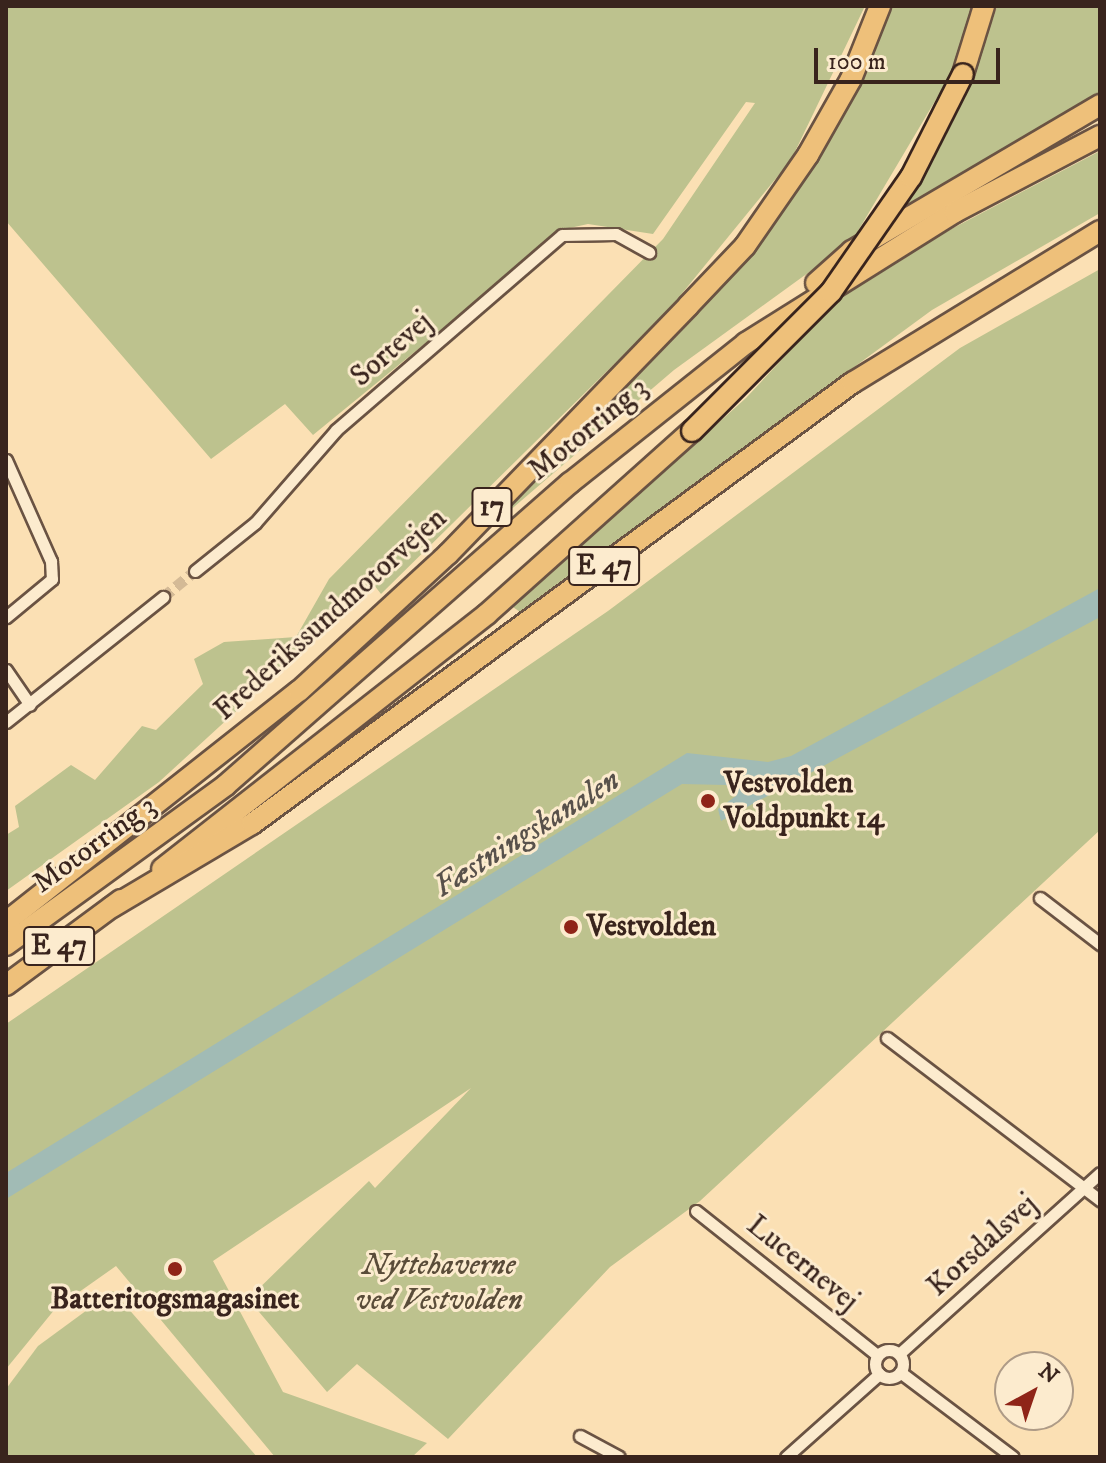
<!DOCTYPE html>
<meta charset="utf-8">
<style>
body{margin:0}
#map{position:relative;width:1106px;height:1463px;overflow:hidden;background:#fbe0b4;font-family:"IM FELL DW Pica",serif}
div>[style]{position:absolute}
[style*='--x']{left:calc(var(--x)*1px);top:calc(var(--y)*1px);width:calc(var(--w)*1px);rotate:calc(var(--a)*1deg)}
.green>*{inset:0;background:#bdc28e}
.water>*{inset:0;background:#a1bbb5}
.minor-tunnel>*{height:11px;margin-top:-5.5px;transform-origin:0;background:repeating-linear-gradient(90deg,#d4ba96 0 11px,transparent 0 16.5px)}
.roads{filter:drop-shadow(2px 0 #6a5343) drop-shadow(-2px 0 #6a5343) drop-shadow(0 2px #6a5343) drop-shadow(0 -2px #6a5343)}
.minor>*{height:11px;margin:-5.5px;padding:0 5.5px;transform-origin:5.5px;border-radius:5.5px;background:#fcebce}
.minor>.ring{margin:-5.5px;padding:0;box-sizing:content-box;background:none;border:11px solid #fcebce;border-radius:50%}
.motorway>*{height:20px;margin:-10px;padding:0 10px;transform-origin:10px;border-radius:10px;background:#eec07a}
.bridges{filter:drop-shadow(2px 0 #39241d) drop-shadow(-2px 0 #39241d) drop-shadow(0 2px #39241d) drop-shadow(0 -2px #39241d)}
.motorway-bridge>*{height:20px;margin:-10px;padding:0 10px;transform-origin:10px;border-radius:10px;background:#eec07a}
.dots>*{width:22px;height:22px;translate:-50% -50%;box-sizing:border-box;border:4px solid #fcebce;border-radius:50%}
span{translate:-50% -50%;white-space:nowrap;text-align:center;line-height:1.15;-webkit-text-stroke:6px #fcebce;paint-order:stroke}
.shield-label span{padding:2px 6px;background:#fcebce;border:2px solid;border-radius:6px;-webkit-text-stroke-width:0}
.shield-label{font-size:28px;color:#39241d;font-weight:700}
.street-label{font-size:30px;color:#39241d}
.poi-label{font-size:30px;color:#39241d;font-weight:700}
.left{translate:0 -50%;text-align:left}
.park-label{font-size:30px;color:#5a4c39;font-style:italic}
.water-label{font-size:32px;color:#58514b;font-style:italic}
.frame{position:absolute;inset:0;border:8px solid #39241d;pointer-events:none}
.north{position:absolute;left:994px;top:1351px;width:80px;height:80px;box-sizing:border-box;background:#fcebce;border:2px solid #ae9b87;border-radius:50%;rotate:40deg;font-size:22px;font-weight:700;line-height:32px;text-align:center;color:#39241d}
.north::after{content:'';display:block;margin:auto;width:28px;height:36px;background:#8f2418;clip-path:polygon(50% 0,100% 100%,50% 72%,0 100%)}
.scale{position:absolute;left:814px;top:48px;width:186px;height:36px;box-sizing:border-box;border:4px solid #39241d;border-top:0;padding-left:10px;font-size:24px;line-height:28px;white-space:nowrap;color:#39241d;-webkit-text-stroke:6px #fcebce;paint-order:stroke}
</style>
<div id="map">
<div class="green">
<div style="clip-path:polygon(6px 6px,865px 6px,791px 160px,666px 313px,381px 594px,374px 585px,159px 782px,6px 891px,6px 835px,19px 827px,15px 806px,71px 765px,95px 780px,142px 726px,156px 730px,203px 684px,194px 659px,224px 642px,296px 637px,329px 579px,663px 239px,755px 103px,746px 102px,653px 234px,588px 224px,565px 229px,313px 435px,285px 404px,211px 459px,6px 221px)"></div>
<div style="clip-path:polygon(890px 6px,976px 6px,954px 69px,852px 241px,674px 370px,473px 542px,750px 252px,860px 81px)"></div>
<div style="clip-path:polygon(997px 6px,1100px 6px,1100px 93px,905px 209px,973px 79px)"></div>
<div style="clip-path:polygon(1100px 151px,1100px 213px,932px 310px,520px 612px,513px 607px,746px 398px,858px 278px)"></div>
<div style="clip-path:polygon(1100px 269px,1100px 830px,700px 1201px,610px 1267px,448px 1439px,357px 1364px,327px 1392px,248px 1299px,369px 1181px,375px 1188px,471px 1088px,213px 1261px,283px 1392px,427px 1443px,412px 1457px,275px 1457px,116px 1266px,55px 1309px,6px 1369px,6px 1024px,608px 611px,960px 348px)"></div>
<div style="clip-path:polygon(113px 1291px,257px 1457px,6px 1457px,6px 1389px,38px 1346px)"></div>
</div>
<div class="water">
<div style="clip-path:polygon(1100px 588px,1100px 617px,721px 821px,718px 809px,736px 796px,726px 785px,682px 784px,6px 1199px,6px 1173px,687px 753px,768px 762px,791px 756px)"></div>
</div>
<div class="minor-tunnel">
<div style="--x:163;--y:597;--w:41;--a:-39.1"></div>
</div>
<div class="roads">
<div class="minor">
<div style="--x:6;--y:460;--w:111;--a:66"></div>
<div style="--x:51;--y:561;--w:18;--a:87"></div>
<div style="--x:52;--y:579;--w:60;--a:140.4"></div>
<div style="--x:195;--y:571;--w:77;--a:-38.7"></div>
<div style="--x:255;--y:523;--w:123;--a:-48.9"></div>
<div style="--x:336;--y:430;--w:298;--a:-40.8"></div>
<div style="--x:562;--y:235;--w:54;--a:-1.1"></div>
<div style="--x:616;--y:234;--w:38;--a:29"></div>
<div style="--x:6;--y:670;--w:42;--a:55.6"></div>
<div style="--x:6;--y:722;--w:201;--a:-38.5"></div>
<div style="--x:1040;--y:898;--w:76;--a:37.5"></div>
<div style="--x:887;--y:1038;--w:268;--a:37.3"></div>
<div style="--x:696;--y:1211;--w:231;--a:38.5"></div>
<div class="ring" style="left:875px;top:1350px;width:17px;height:17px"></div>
<div style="--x:899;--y:1354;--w:270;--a:-42"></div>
<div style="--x:900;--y:1372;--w:141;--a:37"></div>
<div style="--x:580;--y:1436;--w:44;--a:28.3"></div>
<div style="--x:786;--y:1457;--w:125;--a:-41.7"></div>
</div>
<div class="motorway">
<div style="--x:963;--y:74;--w:71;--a:-72.8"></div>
<div style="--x:816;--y:283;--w:48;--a:-41.6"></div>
<div style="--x:852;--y:251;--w:288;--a:-30.5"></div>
<div style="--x:162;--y:869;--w:413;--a:-38.1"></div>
<div style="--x:487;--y:614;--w:275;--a:-41.8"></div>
<div style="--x:112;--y:907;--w:163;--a:-30.7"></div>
<div style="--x:252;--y:824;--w:745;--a:-36.32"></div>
<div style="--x:852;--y:383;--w:291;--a:-31.5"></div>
<div style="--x:6;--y:922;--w:373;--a:-38.3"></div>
<div style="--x:299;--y:691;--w:202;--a:-42.6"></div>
<div style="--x:448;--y:554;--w:345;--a:-45.9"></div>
<div style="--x:688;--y:306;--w:83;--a:-46.5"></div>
<div style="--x:745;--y:246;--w:111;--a:-55.3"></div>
<div style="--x:808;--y:155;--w:87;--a:-60.5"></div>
<div style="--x:851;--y:79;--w:79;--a:-68.3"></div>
<div style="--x:6;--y:945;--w:272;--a:-36"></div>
<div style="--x:226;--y:785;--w:458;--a:-41.3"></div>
<div style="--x:570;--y:483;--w:225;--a:-38.5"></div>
<div style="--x:746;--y:343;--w:247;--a:-32.1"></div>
<div style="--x:955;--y:212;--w:164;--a:-27.7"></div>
<div style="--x:6;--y:985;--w:143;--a:-36.5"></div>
</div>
</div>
<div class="bridges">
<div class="motorway-bridge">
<div style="--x:692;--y:431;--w:197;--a:-45"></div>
<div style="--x:831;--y:292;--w:140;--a:-55.2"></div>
<div style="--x:911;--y:177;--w:115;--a:-63.2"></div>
</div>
</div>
<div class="dots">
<div style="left:708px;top:801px;background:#8f2418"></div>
<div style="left:571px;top:927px;background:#8f2418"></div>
<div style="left:175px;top:1269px;background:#8f2418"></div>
</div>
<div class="shield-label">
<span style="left:492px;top:507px">17</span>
<span style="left:604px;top:566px">E 47</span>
<span style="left:59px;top:946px">E 47</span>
</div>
<div class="street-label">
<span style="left:392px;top:350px;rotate:-41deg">Sortevej</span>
<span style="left:589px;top:430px;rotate:-39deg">Motorring 3</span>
<span style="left:331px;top:615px;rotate:-42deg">Frederikssundmotorvejen</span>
<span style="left:95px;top:845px;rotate:-36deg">Motorring 3</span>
<span style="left:983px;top:1246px;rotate:-42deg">Korsdalsvej</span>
<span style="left:802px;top:1264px;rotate:39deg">Lucernevej</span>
</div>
<div class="poi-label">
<span class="left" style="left:724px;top:801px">Vestvolden<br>Voldpunkt 14</span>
<span class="left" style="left:587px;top:927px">Vestvolden</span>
<span style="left:175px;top:1300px">Batteritogsmagasinet</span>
</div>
<div class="park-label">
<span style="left:439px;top:1283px">Nyttehaverne<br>ved Vestvolden</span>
</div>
<div class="water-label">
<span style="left:527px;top:834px;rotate:-32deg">Fæstningskanalen</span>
</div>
<div class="frame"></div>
<div class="north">N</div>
<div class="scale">100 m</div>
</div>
